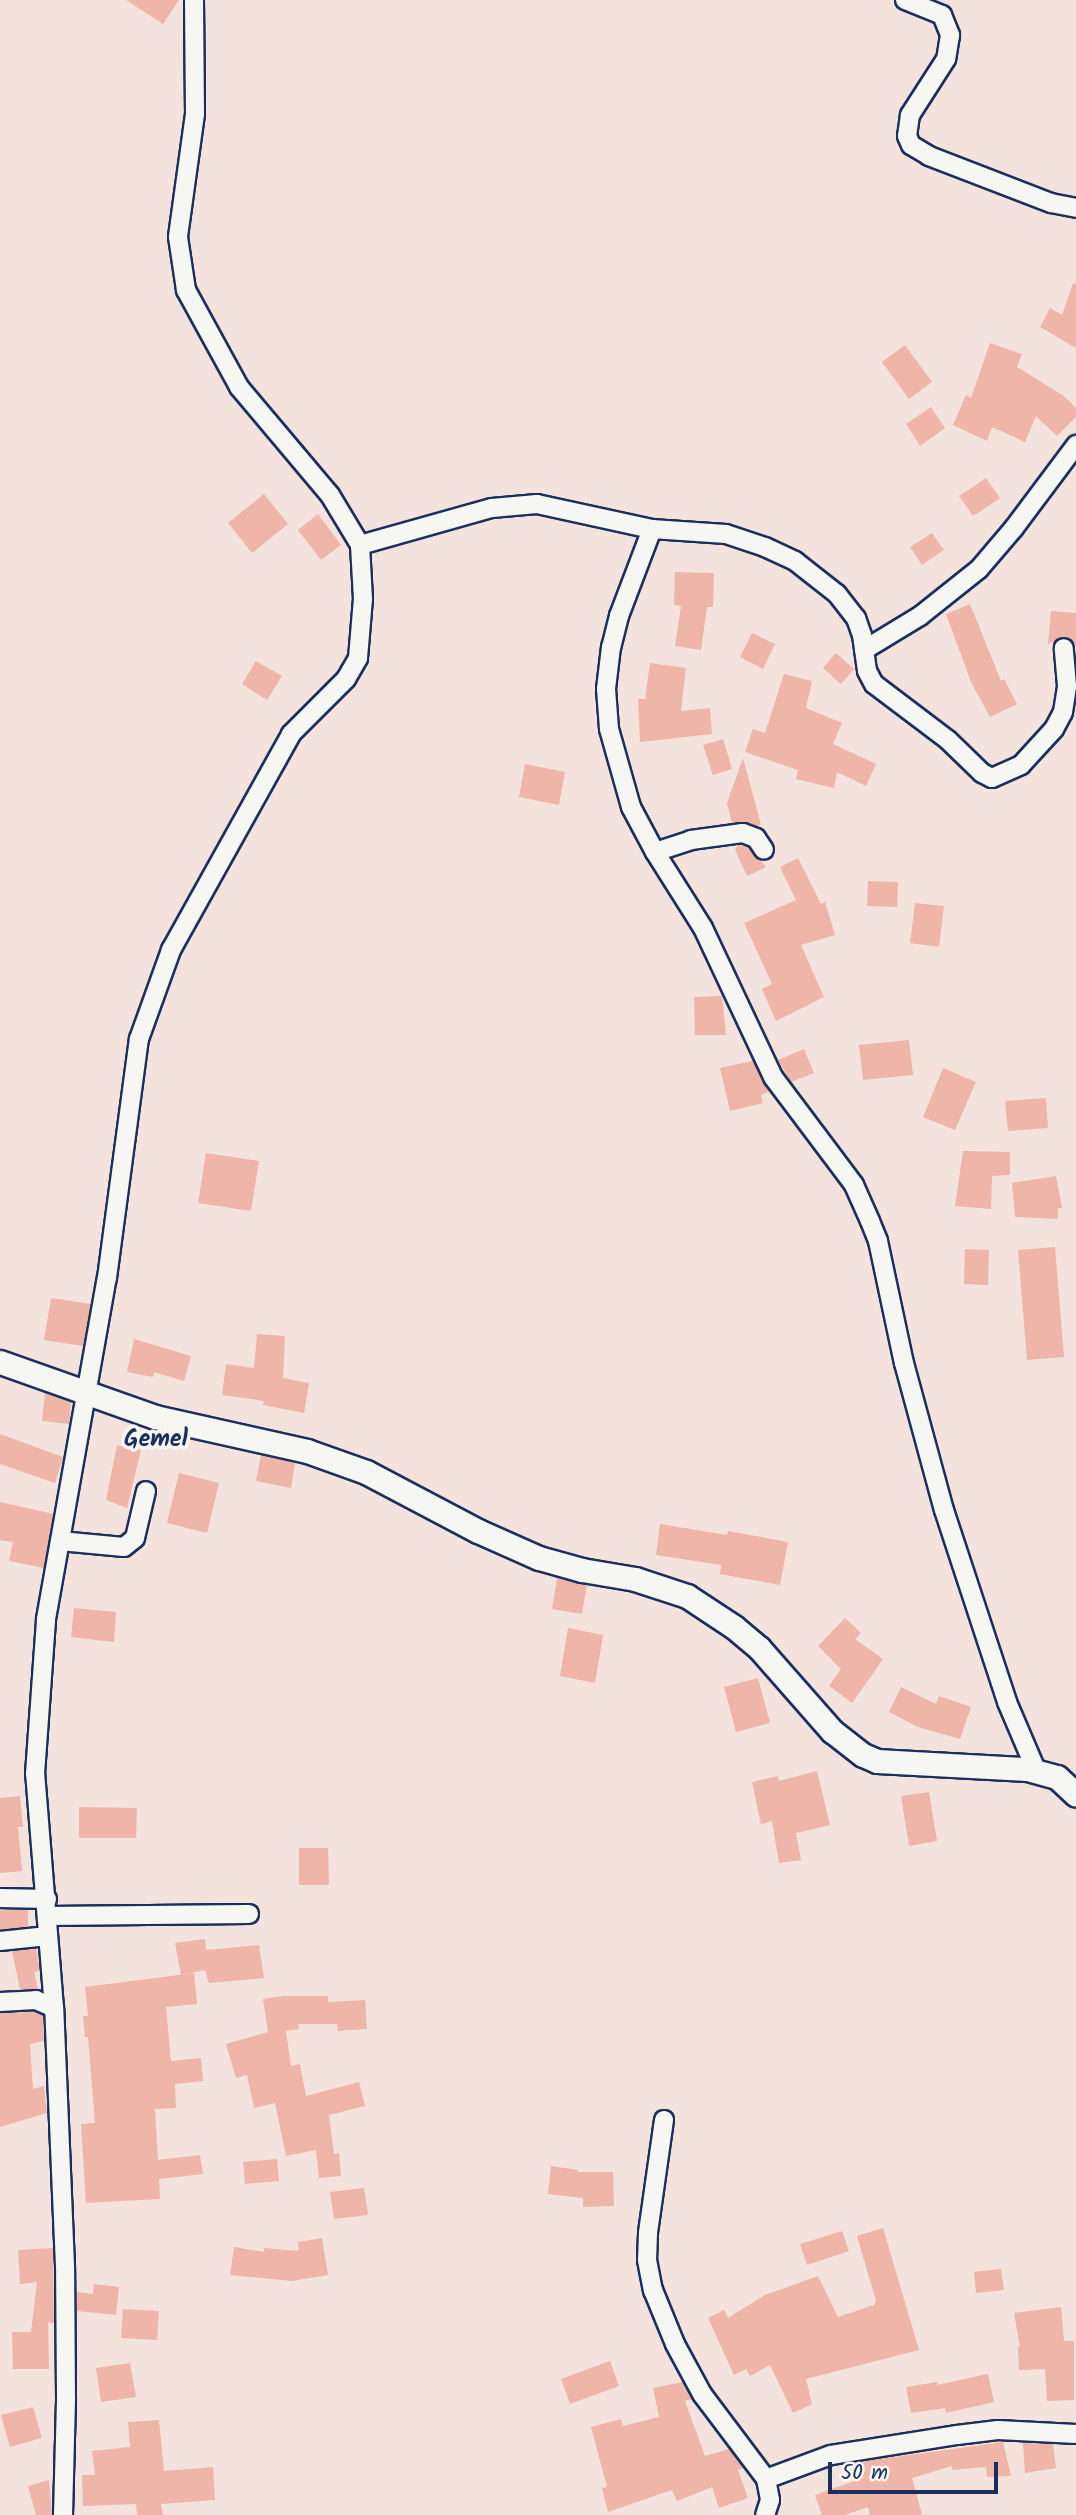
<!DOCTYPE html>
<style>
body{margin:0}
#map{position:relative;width:1076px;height:2515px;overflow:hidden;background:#f4e2dc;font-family:Kalam,sans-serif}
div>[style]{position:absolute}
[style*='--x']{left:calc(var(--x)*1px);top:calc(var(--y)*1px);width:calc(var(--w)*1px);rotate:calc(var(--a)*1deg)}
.building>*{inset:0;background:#eeb5a8}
.roads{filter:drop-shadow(2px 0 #1b2f5e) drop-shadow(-2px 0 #1b2f5e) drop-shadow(0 2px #1b2f5e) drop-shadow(0 -2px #1b2f5e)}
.minor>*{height:18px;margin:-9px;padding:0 9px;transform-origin:9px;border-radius:9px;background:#f6f6f2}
.tertiary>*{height:23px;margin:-11.5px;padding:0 11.5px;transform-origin:11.5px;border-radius:11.5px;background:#f6f6f2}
span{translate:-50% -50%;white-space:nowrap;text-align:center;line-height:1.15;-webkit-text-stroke:7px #f6f6f2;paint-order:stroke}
.quarter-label{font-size:24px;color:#1b2f5e;font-weight:700}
.scale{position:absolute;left:828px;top:2462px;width:170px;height:32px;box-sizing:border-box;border:4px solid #1b2f5e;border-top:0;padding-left:9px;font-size:21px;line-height:24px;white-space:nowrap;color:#1b2f5e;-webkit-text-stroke:5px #f6f6f2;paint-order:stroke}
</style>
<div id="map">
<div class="building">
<div style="clip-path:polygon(126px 0,179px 0,163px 24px)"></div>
<div style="clip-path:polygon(1073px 283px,1076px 284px,1076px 348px,1040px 327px,1050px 308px,1062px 315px)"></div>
<div style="clip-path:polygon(990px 343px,1022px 354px,1017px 367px,1064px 396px,1076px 408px,1076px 417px,1057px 436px,1036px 416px,1025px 442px,992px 427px,987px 441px,953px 425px,966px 395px,971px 398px)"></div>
<div style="clip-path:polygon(905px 345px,932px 382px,909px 399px,882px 362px)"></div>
<div style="clip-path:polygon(931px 407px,945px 428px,920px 446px,906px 424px)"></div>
<div style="clip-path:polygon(986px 478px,1000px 498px,973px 516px,959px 496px)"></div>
<div style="clip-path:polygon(264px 494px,288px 524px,252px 553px,228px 523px)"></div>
<div style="clip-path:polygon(318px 514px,341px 545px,321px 560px,298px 530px)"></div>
<div style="clip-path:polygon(932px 533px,944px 550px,922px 565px,910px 547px)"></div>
<div style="clip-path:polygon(675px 572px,714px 573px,713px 607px,707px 607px,701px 650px,675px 646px,681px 606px,674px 605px)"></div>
<div style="clip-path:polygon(970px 604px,1001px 681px,1004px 679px,1017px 704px,990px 717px,971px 682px,946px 614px)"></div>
<div style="clip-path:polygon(1051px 611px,1076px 613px,1076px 646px,1064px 637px,1048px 644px)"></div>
<div style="clip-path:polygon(752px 633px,775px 644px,763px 669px,740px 657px)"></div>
<div style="clip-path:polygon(836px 653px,854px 669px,841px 684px,823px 668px)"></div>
<div style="clip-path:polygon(256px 661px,282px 676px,267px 700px,242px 684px)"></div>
<div style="clip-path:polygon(650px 663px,686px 668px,681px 711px,710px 708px,712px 734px,640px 742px,638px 699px,645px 699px)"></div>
<div style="clip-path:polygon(784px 674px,812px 681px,806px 708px,842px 723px,833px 744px,876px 764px,866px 786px,837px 772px,834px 788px,796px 779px,798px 770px,745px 752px,753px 729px,765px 733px)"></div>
<div style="clip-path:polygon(723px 739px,732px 769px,713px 775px,703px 745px)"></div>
<div style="clip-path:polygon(743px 758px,761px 825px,757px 826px,746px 822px,732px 823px,727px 803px)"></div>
<div style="clip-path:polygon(525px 764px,565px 772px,559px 805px,519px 797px)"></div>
<div style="clip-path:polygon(738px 845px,749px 847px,766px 867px,747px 876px,735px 850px)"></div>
<div style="clip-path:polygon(798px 858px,821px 904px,825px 902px,835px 935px,801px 945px,824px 997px,776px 1021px,762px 989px,772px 984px,744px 923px,796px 900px,780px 867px)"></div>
<div style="clip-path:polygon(868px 881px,898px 882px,897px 907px,867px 906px)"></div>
<div style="clip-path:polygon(915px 903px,944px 906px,939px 947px,910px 943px)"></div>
<div style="clip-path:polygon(722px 996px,726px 1035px,695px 1035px,694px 997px)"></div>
<div style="clip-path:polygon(909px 1040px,913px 1075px,863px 1080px,859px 1045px)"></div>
<div style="clip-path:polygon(804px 1049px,814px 1073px,791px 1082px,778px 1060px)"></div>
<div style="clip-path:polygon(753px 1061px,770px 1091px,761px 1095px,763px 1103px,730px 1111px,720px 1068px)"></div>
<div style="clip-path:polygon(943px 1068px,976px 1082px,955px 1130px,923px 1117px)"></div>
<div style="clip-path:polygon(1046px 1098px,1048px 1128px,1008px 1131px,1005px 1101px)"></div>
<div style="clip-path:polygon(963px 1151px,1010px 1152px,1010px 1175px,992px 1176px,991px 1209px,955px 1206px)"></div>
<div style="clip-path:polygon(206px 1153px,259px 1161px,251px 1211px,198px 1203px)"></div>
<div style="clip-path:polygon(1056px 1176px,1062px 1208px,1058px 1208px,1058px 1219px,1015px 1217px,1012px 1183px)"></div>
<div style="clip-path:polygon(1055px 1247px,1064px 1357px,1027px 1360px,1018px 1250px)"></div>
<div style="clip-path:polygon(965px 1249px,989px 1250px,988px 1285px,964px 1284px)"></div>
<div style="clip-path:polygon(51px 1298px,91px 1304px,83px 1346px,44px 1340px)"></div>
<div style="clip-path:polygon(257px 1334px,285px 1336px,283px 1378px,309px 1383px,304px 1413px,263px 1405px,264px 1401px,222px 1395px,226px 1364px,254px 1368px)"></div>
<div style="clip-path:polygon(134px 1339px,191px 1356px,184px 1381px,154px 1372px,153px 1377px,127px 1372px)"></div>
<div style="clip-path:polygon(45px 1393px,71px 1402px,69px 1424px,42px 1421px)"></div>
<div style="clip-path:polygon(0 1434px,63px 1457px,55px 1483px,0 1464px)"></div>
<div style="clip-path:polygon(117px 1445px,141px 1450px,127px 1508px,106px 1500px)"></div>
<div style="clip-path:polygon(261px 1455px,295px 1463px,291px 1488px,256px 1481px)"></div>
<div style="clip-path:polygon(179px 1473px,219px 1483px,207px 1533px,167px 1523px)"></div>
<div style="clip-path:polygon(0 1502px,53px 1514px,44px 1568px,9px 1561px,13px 1542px,0 1540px)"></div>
<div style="clip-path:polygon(660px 1524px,727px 1535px,728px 1531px,788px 1542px,780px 1585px,720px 1574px,721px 1565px,656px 1555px)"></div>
<div style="clip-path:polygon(557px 1578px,587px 1585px,582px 1614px,552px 1609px)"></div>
<div style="clip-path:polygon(74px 1608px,116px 1612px,114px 1642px,71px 1637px)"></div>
<div style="clip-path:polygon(845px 1618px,861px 1633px,855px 1639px,883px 1659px,852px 1703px,829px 1686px,841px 1669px,818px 1646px)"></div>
<div style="clip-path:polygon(568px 1628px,603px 1635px,595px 1683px,560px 1676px)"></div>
<div style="clip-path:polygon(758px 1678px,770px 1723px,736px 1732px,724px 1687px)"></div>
<div style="clip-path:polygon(901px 1687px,936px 1704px,939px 1696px,971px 1707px,960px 1739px,918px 1727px,889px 1712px)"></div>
<div style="clip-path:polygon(817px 1771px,830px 1825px,796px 1833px,801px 1860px,779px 1863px,772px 1821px,761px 1824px,752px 1782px,778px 1776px,779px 1781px)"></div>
<div style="clip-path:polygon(929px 1792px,937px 1841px,909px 1846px,901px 1796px)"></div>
<div style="clip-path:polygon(20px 1796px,23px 1827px,18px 1827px,22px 1871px,0 1873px,0 1798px)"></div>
<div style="clip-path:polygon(79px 1807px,137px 1808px,136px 1838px,79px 1838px)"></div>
<div style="clip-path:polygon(299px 1848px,328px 1848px,329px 1885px,299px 1885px)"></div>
<div style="clip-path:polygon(0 1909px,28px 1910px,28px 1927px,0 1930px)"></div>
<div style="clip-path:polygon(205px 1939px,206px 1950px,259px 1945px,264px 1978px,209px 1983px,205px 1970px,181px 1975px,175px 1943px)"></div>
<div style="clip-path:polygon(36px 1949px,40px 1970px,34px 1972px,38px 1989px,20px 1989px,12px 1951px)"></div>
<div style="clip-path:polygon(194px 1973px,197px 2004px,166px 2007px,171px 2061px,201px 2058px,203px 2081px,175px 2084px,176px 2108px,155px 2109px,158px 2160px,200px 2155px,203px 2174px,159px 2179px,160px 2199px,86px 2203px,81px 2124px,95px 2123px,88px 2037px,85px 2037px,83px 2016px,88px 2016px,85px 1987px)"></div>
<div style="clip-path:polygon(283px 1996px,328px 1996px,328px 2002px,365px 2000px,367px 2029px,338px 2031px,337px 2024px,298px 2024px,299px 2029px,286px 2031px,291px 2066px,300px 2064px,306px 2096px,359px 2082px,365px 2106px,329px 2115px,334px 2154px,339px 2153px,341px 2176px,319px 2178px,316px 2150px,286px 2156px,275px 2103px,254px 2108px,247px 2075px,236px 2078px,226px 2044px,268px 2032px,263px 1999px)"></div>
<div style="clip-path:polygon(34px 2012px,43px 2016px,44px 2041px,30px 2044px,33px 2089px,44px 2086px,47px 2113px,0 2127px,0 2013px)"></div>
<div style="clip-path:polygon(277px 2159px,279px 2181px,245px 2184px,243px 2162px)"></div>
<div style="clip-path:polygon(551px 2166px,578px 2170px,577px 2172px,613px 2172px,614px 2206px,583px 2207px,583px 2198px,548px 2194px)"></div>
<div style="clip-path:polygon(364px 2188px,368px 2215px,334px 2219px,330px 2192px)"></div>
<div style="clip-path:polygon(883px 2228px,919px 2350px,806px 2379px,812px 2404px,793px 2413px,770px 2365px,750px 2376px,746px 2369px,734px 2375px,708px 2318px,724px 2310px,728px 2318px,765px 2295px,818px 2276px,838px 2317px,874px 2305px,876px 2301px,857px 2236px)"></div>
<div style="clip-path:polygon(842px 2231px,849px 2251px,807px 2265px,800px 2244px)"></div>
<div style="clip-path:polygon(322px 2238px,328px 2275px,292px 2281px,230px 2275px,234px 2247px,264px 2252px,264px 2248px,299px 2251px,298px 2242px)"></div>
<div style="clip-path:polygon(53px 2248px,54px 2323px,48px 2322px,49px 2369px,13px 2369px,12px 2332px,31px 2332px,37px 2282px,20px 2284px,18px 2250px)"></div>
<div style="clip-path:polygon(1001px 2269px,1004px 2290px,976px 2293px,974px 2272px)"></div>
<div style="clip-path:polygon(94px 2284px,119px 2287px,116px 2315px,77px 2311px,77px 2292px,93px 2294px)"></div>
<div style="clip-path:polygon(1061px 2307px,1064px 2341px,1074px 2341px,1074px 2400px,1047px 2401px,1045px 2369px,1019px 2370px,1018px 2347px,1020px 2347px,1014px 2313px)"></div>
<div style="clip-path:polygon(123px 2309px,159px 2311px,157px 2340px,121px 2338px)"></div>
<div style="clip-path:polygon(610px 2361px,619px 2386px,570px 2404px,561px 2379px)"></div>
<div style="clip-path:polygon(130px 2363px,136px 2397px,101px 2402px,96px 2368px)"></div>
<div style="clip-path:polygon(988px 2374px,994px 2402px,946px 2413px,945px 2408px,911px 2413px,906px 2387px,937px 2382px,937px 2385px)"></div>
<div style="clip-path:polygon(683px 2382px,692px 2399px,685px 2401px,705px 2456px,729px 2449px,744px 2468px,738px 2470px,748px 2498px,719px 2508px,712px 2487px,677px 2501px,672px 2490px,608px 2512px,602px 2488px,607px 2487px,591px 2427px,621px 2419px,623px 2426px,659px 2417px,653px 2388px)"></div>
<div style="clip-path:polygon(33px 2407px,42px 2438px,10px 2447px,1px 2415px)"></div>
<div style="clip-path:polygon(159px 2420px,164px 2471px,213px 2467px,215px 2500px,161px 2504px,163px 2515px,137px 2515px,136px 2504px,83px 2506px,82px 2475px,95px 2475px,92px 2451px,130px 2447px,128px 2422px)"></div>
<div style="clip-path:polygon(1003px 2442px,1011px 2476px,987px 2477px,986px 2467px,952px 2470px,952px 2466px,912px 2478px,922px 2515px,870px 2515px,868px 2507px,845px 2515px,822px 2515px,815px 2495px,863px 2478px,859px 2462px)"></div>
<div style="clip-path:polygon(1023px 2443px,1053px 2444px,1056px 2468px,1025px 2473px)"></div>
<div style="clip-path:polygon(49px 2480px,52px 2515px,36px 2515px,28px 2486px)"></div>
</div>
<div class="roads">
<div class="minor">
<div style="--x:194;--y:0;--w:114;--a:89.5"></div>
<div style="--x:195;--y:114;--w:124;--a:97.9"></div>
<div style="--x:178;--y:237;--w:54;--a:81.4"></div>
<div style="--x:186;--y:290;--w:111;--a:61.3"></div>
<div style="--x:239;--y:387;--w:141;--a:49.9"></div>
<div style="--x:330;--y:495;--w:58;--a:59"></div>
<div style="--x:905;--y:0;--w:40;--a:22"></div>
<div style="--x:942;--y:15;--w:22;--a:68"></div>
<div style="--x:950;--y:35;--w:24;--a:99"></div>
<div style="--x:946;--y:59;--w:67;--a:122.7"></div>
<div style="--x:910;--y:115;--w:21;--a:98"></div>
<div style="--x:907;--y:136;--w:10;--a:66"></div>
<div style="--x:911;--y:145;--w:21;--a:31"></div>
<div style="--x:929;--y:156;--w:131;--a:21.1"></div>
<div style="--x:1051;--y:203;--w:25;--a:11"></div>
<div style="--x:652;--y:529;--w:93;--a:110.8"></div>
<div style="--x:619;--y:616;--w:32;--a:104"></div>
<div style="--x:611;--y:647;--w:42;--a:96.8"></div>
<div style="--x:606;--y:689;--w:40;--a:85.7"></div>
<div style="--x:609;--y:729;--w:81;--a:74.2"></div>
<div style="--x:631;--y:807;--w:51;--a:61.9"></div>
<div style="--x:655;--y:852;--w:90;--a:57.7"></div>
<div style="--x:703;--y:928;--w:165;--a:64.8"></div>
<div style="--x:773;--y:1077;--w:135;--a:53.1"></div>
<div style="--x:854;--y:1185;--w:39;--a:66"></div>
<div style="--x:870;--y:1221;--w:22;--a:68"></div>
<div style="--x:878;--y:1241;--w:125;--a:78"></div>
<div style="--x:904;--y:1363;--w:152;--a:74.8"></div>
<div style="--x:944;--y:1510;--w:202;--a:71.8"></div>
<div style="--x:1007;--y:1702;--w:74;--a:66.9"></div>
<div style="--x:864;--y:650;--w:66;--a:-31.3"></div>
<div style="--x:920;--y:616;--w:75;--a:-38.5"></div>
<div style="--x:979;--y:569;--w:54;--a:-49.5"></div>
<div style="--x:1014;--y:528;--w:104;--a:-53.2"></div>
<div style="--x:655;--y:852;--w:38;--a:-18"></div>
<div style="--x:691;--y:840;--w:52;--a:-7.7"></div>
<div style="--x:743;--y:833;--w:14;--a:21"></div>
<div style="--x:756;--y:838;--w:14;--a:56"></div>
<div style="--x:60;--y:1541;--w:64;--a:5.4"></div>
<div style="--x:124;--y:1547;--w:14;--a:-39"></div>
<div style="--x:135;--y:1538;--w:48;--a:-76.8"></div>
<div style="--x:0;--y:1898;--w:47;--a:1.2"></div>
<div style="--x:47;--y:1916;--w:202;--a:-0.6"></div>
<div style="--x:0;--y:1941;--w:48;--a:-5.9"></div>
<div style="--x:0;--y:2002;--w:36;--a:-3"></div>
<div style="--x:36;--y:2000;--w:20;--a:24"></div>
<div style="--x:664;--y:2120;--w:114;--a:98.1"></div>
<div style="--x:648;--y:2233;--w:27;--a:92"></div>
<div style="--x:647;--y:2260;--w:31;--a:79"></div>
<div style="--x:653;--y:2290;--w:58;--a:67.8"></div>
<div style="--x:675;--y:2344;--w:57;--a:61.6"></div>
<div style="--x:702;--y:2394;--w:106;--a:53"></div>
<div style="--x:766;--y:2479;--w:21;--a:79"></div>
<div style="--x:770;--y:2500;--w:16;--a:108"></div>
<div style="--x:766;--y:2479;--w:69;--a:-20.3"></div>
<div style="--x:831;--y:2455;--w:128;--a:-9"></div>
<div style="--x:957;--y:2435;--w:41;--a:-7"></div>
<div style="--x:998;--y:2430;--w:78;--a:2.9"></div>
<div style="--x:63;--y:2515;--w:117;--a:-88.5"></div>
<div style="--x:66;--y:2398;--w:132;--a:-90.4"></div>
<div style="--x:65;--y:2266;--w:258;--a:-92.4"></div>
<div style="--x:54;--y:2008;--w:235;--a:-94.6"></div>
<div style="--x:35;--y:1774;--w:155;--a:-85.9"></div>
<div style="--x:46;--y:1619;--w:346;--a:-79.9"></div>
<div style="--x:107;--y:1278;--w:241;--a:-82.4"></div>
<div style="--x:139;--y:1039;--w:95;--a:-70.2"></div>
<div style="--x:171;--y:950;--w:247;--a:-60.9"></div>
<div style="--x:291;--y:734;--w:78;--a:-45"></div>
<div style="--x:346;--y:679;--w:24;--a:-60"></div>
<div style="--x:358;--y:658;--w:59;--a:-85.2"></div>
<div style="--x:363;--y:599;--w:54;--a:-93.2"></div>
<div style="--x:360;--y:545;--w:137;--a:-15.7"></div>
<div style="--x:492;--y:508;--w:45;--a:-5.1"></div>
<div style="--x:537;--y:504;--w:118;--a:12.3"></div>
<div style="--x:652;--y:529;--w:74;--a:3.9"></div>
<div style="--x:726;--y:534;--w:41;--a:18.4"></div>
<div style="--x:765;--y:547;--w:33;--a:25"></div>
<div style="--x:795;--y:561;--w:53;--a:38.2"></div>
<div style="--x:837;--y:594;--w:31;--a:52"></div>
<div style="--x:856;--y:618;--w:18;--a:71"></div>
<div style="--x:862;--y:635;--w:36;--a:82"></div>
<div style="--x:867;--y:671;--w:15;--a:62"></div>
<div style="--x:874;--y:684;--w:93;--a:37.1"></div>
<div style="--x:948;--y:740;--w:47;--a:44.1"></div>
<div style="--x:982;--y:773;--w:11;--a:27"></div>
<div style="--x:992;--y:778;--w:32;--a:-24"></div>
<div style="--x:1021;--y:765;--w:49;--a:-47.5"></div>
<div style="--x:1054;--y:729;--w:19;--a:-62"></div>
<div style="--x:1063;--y:712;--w:26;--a:-81"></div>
<div style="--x:1067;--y:686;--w:38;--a:-95"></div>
</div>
<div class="tertiary">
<div style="--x:0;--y:1362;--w:164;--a:19.5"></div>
<div style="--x:155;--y:1417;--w:156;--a:12.6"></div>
<div style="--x:307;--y:1451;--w:63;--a:19.6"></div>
<div style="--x:366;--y:1472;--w:127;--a:27.8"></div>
<div style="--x:478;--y:1531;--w:67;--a:23.9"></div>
<div style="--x:539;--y:1558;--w:45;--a:15.6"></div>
<div style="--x:582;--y:1570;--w:54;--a:9.6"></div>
<div style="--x:635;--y:1579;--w:55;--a:18.1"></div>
<div style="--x:687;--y:1596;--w:56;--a:33.4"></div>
<div style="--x:734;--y:1627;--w:33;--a:40"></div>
<div style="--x:759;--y:1648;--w:111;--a:48.7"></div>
<div style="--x:832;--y:1731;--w:39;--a:38"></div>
<div style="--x:863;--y:1755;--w:15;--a:23"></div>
<div style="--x:877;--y:1761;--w:150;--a:3.1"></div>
<div style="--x:1027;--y:1769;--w:31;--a:15"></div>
<div style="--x:1057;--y:1777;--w:26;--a:43"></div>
</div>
</div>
<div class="quarter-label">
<span style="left:156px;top:1440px">Gemel</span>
</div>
<div class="scale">50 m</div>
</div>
